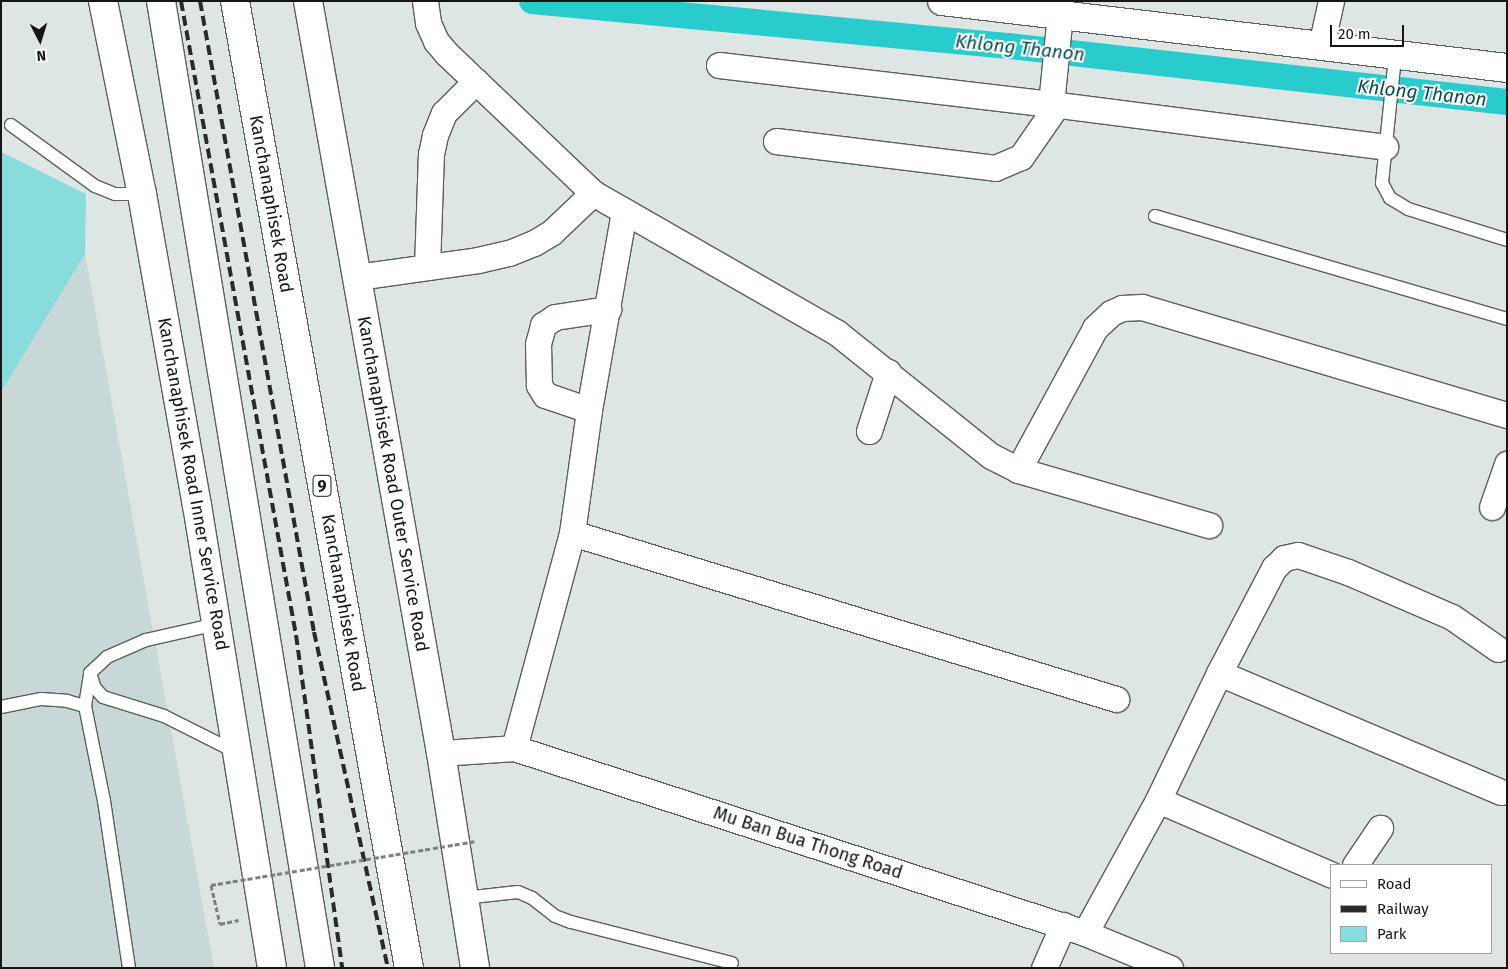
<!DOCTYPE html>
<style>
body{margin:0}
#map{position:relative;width:1508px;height:969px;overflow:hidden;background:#dee5e5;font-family:"Fira Sans",sans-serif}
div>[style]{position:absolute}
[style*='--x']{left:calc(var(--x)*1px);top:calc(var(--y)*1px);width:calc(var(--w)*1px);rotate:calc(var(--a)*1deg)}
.built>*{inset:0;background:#c8d8d8}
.green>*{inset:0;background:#88dcdb}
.canal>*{height:26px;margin:-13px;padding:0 13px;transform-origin:13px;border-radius:13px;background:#28cccc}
.path>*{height:3px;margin-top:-1.5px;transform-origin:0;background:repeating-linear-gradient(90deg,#7b7f7f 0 5px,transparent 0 7.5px)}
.roads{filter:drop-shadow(1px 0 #595f5f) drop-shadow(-1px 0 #595f5f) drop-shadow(0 1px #595f5f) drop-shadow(0 -1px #595f5f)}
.lane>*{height:12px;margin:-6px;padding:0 6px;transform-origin:6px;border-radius:6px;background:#fff}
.street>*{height:25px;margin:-12.5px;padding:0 12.5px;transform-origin:12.5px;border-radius:12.5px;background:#fff}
.secondary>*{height:28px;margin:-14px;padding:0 14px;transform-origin:14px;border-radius:14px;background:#fff}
.highway>*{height:28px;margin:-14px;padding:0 14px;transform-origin:14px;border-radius:14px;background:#fff}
.rail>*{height:4px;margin-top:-2px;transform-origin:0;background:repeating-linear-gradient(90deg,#282b2b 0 10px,transparent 0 15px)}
.path-bridge>*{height:3px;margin-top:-1.5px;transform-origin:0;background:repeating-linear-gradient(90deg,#7b7f7f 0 5px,transparent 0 7.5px)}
span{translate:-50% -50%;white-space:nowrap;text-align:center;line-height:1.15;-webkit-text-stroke:4px #fff;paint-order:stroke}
.shield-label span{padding:1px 4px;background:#fff;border:1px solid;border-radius:4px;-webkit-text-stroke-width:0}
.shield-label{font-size:16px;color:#141616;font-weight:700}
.street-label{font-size:18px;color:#141616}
.water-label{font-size:19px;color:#084d4d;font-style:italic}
.frame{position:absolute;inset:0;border:2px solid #141616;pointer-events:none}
.legend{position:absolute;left:1330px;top:864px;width:162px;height:90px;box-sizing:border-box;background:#fff;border:1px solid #a1a2a2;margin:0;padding:6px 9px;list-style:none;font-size:15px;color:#141616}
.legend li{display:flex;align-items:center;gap:10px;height:25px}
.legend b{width:25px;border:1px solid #a1a2a2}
.north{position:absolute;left:15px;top:15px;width:50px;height:50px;-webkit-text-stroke:4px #fff;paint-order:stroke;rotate:175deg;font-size:14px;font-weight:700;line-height:20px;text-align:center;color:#141616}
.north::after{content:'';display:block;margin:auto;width:18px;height:22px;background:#141616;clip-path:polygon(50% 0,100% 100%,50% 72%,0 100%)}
.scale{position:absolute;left:1330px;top:25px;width:74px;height:22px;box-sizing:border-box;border:2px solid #141616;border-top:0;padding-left:6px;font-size:15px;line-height:18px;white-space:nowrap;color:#141616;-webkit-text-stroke:4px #fff;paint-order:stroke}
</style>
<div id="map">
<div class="built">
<div style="clip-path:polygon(85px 254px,214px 968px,1px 968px,1px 392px)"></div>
</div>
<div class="green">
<div style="clip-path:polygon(1px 152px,86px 194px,85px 254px,1px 392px)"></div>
</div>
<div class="canal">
<div style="--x:532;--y:1;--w:479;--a:5.4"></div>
<div style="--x:1009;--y:46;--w:501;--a:6.42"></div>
</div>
<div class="path">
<div style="--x:211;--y:885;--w:40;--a:77"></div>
<div style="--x:220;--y:924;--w:19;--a:-12"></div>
</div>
<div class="roads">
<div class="lane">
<div style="--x:1395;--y:57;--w:127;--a:95.9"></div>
<div style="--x:1382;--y:183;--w:17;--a:62"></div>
<div style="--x:1390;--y:198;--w:21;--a:31"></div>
<div style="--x:1408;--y:209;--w:104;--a:17.4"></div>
<div style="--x:11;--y:125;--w:104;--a:36"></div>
<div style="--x:95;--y:186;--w:22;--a:22"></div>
<div style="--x:115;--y:194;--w:27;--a:0"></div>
<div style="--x:1155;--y:216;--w:367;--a:16.3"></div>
<div style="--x:90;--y:673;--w:16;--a:72"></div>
<div style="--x:95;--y:688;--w:12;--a:48"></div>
<div style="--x:103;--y:697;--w:64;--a:17.3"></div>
<div style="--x:164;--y:716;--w:80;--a:26.6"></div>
<div style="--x:1;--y:707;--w:41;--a:-11.3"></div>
<div style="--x:41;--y:699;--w:26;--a:4"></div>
<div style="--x:67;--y:701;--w:19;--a:16"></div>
<div style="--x:464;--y:898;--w:54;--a:-6.3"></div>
<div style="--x:518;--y:892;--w:15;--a:23"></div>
<div style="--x:532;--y:898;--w:29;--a:38"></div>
<div style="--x:555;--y:916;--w:17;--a:21"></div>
<div style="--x:571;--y:922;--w:166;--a:14.3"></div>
<div style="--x:129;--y:968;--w:169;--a:-98.5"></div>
<div style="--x:104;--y:801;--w:97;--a:-101.3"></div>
<div style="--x:85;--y:706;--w:33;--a:-81"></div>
<div style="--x:90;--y:673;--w:23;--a:-43"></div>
<div style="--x:107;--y:657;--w:43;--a:-23.6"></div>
<div style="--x:146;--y:640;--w:73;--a:-12.7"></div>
</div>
<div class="street">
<div style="--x:425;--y:1;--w:22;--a:82"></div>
<div style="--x:428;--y:23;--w:20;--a:66"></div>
<div style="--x:436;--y:41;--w:16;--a:50"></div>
<div style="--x:446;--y:53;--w:203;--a:43.6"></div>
<div style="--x:593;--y:193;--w:280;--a:29.8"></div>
<div style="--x:836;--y:332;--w:198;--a:38.7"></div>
<div style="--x:991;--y:456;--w:30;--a:27"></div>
<div style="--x:1018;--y:470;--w:199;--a:16.1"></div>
<div style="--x:1060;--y:14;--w:90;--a:95.7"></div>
<div style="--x:1051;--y:104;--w:337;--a:7.3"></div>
<div style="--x:1321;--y:46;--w:46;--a:-77.5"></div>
<div style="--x:719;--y:65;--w:334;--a:6.7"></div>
<div style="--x:776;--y:141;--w:221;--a:7"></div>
<div style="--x:995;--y:168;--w:28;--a:-23"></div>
<div style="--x:1021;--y:157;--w:63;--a:-55.3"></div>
<div style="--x:427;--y:267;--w:113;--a:-88"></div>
<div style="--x:431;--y:154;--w:19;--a:-78"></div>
<div style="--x:435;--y:135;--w:24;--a:-68"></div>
<div style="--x:444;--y:113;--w:45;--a:-45"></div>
<div style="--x:357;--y:277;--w:122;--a:-8"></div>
<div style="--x:478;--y:260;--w:32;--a:-13"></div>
<div style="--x:509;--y:253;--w:27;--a:-22"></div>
<div style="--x:534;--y:243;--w:21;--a:-31"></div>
<div style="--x:552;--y:232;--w:57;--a:-43.6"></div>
<div style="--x:589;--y:410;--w:46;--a:-161.2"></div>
<div style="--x:545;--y:395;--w:12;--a:-121"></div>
<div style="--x:539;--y:385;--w:41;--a:-91.4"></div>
<div style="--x:538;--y:344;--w:20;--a:-75"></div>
<div style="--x:543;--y:325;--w:14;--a:-34"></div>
<div style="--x:555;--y:317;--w:54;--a:-8.6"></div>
<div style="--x:869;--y:431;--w:62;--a:-72.1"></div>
<div style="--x:1018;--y:470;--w:162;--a:-61.5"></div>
<div style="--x:1095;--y:328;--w:22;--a:-43"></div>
<div style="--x:1111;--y:313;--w:12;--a:-24"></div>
<div style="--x:1122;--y:308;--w:20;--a:-3"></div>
<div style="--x:1142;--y:307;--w:381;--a:16.5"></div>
<div style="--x:1492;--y:507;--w:46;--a:-70.8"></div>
<div style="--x:572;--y:533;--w:569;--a:16.97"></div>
<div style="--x:1219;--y:673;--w:119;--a:-62.4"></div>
<div style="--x:1274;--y:568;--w:14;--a:-45"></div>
<div style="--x:1284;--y:558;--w:14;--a:-12"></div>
<div style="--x:1298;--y:555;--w:53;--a:18.8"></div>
<div style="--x:1348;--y:572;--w:113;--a:23.4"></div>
<div style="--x:1452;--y:617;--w:56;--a:34.8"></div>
<div style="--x:514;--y:748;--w:223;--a:-74.9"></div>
<div style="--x:572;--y:533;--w:124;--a:-82.1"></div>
<div style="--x:589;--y:410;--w:202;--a:-80"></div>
<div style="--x:441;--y:753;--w:73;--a:-3.9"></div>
<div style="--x:514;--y:748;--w:600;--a:17.95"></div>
<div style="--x:1085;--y:933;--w:92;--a:22.4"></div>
<div style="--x:1158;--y:800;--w:189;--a:23.3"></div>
<div style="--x:1355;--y:865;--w:45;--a:-56"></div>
<div style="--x:1085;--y:933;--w:152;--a:-61.2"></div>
<div style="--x:1158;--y:800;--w:141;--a:-64.3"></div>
<div style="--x:1219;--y:673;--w:306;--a:22.9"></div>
<div style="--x:1044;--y:968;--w:47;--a:-66.2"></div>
</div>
<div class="secondary">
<div style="--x:103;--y:1;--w:197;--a:78.6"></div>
<div style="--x:142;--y:194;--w:316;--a:80"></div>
<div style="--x:197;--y:505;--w:469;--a:80.8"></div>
<div style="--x:308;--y:1;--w:764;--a:79.97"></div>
<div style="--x:441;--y:753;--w:218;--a:81"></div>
<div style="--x:942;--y:1;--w:569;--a:6.76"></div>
</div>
<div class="highway">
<div style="--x:161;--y:1;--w:980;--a:80.66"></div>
<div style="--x:235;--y:1;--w:983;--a:79.8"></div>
</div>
</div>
<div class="rail">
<div style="--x:181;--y:1;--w:644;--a:79.72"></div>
<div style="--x:296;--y:635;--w:336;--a:82.1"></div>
<div style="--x:200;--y:1;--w:641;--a:79.76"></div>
<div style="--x:314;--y:632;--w:344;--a:77.6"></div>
</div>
<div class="path-bridge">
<div style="--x:211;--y:885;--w:269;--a:-9.4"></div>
</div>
<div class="shield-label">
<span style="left:322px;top:486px">9</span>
</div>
<div class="street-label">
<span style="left:271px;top:204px;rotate:80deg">Kanchanaphisek Road</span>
<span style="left:193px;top:484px;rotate:80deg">Kanchanaphisek Road Inner Service Road</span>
<span style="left:393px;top:484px;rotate:80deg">Kanchanaphisek Road Outer Service Road</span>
<span style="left:343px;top:603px;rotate:80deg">Kanchanaphisek Road</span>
<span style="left:808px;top:843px;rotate:18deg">Mu Ban Bua Thong Road</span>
</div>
<div class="water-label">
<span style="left:1020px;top:48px;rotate:6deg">Khlong Thanon</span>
<span style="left:1422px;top:93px;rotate:6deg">Khlong Thanon</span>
</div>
<div class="frame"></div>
<ul class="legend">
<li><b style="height:6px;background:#fff"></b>Road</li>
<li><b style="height:6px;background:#282b2b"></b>Railway</li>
<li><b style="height:14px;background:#88dcdb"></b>Park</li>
</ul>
<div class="north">N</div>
<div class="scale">20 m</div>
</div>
